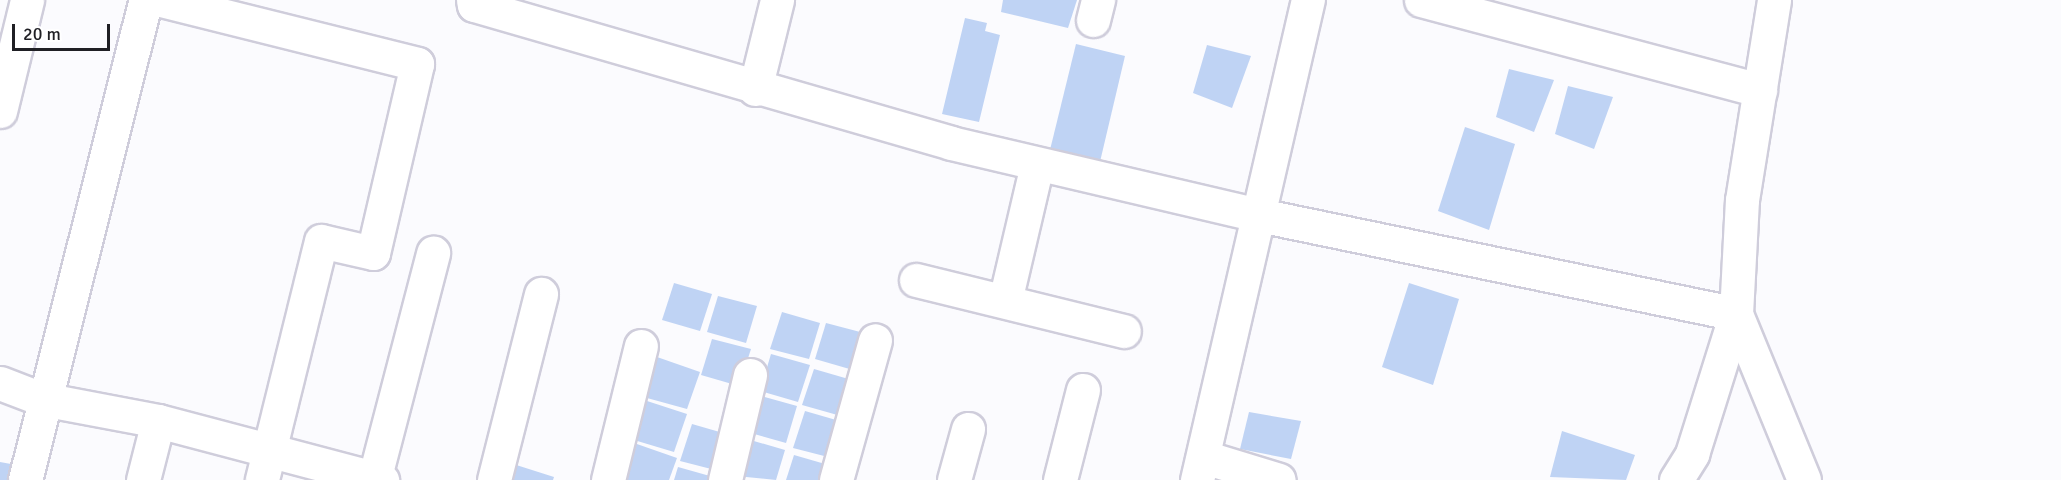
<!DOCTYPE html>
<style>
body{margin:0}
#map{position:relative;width:2061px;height:480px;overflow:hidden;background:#fbfbfe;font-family:Signika,sans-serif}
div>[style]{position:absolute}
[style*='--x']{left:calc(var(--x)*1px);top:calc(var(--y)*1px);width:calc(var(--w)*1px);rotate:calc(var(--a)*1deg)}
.building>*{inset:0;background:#bfd3f4}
.roads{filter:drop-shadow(2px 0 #cfcddb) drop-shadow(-2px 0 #cfcddb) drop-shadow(0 2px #cfcddb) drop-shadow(0 -2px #cfcddb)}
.minor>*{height:33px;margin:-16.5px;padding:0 16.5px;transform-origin:16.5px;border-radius:16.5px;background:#fff}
.tertiary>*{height:33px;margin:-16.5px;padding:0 16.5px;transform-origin:16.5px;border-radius:16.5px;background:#fff}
span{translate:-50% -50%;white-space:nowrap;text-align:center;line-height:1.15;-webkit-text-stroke:5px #fff;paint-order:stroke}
.scale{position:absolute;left:12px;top:24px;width:98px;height:27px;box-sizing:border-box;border:3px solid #1f1f24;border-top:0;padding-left:8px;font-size:18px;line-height:21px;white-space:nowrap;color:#1f1f24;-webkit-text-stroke:4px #fff;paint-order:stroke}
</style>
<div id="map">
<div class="building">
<div style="clip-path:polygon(1003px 0,1077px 0,1068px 28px,1001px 12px)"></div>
<div style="clip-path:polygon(965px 18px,987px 23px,985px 31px,1000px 35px,979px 122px,942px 114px)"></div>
<div style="clip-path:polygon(1076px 44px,1125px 56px,1099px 166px,1049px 154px)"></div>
<div style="clip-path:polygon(1207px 45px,1251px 56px,1232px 108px,1193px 93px)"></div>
<div style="clip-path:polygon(1509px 69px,1554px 80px,1534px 132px,1496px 117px)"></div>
<div style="clip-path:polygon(1568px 86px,1613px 97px,1594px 149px,1555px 134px)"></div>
<div style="clip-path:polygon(1465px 127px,1515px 144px,1489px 230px,1438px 211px)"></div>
<div style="clip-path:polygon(674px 283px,712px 294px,700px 331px,662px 320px)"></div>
<div style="clip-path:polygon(1409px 283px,1459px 299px,1433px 385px,1382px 367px)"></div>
<div style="clip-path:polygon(718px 296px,757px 306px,746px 343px,707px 332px)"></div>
<div style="clip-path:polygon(782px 312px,820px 323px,809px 359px,770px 349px)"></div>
<div style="clip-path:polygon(826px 323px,864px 333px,853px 370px,815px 359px)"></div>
<div style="clip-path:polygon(712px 339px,751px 349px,739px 386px,701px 375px)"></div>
<div style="clip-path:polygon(771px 354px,810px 365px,798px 402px,760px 391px)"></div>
<div style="clip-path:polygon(657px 357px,700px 372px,687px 409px,647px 398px)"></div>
<div style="clip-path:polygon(814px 369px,852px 380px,841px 416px,802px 405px)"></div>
<div style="clip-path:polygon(758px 395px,797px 406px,786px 443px,747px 432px)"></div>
<div style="clip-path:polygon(644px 400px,687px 414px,674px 452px,634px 440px)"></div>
<div style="clip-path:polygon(805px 411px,843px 422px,832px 458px,793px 448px)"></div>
<div style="clip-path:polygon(1249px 412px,1301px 421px,1291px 459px,1240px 449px)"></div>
<div style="clip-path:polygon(692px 424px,730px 435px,719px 471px,680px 461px)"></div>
<div style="clip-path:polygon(1562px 431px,1635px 455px,1626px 480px,1550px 477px)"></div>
<div style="clip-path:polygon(747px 439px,785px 450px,776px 480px,736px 476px)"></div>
<div style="clip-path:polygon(634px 443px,677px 458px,669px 480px,625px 480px)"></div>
<div style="clip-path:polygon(794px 455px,832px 466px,828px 480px,786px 480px)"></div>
<div style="clip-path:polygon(0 462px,11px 464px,7px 480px,0 480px)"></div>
<div style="clip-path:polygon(510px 463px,554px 477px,553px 480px,506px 480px)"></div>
<div style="clip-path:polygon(678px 467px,717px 478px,716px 480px,674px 480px)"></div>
</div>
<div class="roads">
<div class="minor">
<div style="--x:161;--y:0;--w:264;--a:14"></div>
<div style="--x:417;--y:64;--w:194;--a:103.1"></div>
<div style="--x:373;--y:253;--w:53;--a:-167"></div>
<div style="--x:321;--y:241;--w:246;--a:103.9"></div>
<div style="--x:473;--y:0;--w:5;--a:79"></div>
<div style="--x:474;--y:5;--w:497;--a:16.1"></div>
<div style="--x:951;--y:143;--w:316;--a:13.2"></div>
<div style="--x:1259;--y:215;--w:487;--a:11.7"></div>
<div style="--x:1736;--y:314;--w:179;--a:67.7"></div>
<div style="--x:1421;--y:0;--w:351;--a:14.9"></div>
<div style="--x:1093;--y:20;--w:21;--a:-76"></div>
<div style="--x:755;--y:89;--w:92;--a:-76.1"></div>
<div style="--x:0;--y:111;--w:114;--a:-76.3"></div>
<div style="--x:916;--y:280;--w:214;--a:13.8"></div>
<div style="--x:1005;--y:301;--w:140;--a:-76.8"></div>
<div style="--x:0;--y:383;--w:45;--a:20.9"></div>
<div style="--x:42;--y:399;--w:118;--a:10.7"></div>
<div style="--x:158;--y:421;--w:232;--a:14.8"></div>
<div style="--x:1204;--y:457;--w:78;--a:17"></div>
<div style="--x:143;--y:480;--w:61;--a:-75.7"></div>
<div style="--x:374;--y:480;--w:235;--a:-75.4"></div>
<div style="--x:494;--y:480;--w:192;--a:-75.8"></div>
<div style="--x:608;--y:480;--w:138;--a:-76.2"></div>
<div style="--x:725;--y:480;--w:108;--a:-76.6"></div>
<div style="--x:836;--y:480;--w:145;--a:-74.4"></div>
<div style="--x:954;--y:480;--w:53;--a:-74.6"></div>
<div style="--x:1060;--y:480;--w:93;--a:-75.7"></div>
<div style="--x:1197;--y:480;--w:493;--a:-77"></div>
<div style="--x:1676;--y:480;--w:31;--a:-58"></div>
<div style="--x:1692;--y:454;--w:147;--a:-72.6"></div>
<div style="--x:1736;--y:314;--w:114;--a:-87"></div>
<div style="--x:1742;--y:200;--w:203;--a:-80.9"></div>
</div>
<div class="tertiary">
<div style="--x:25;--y:480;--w:495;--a:-75.9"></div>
</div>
</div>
<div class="scale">20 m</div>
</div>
